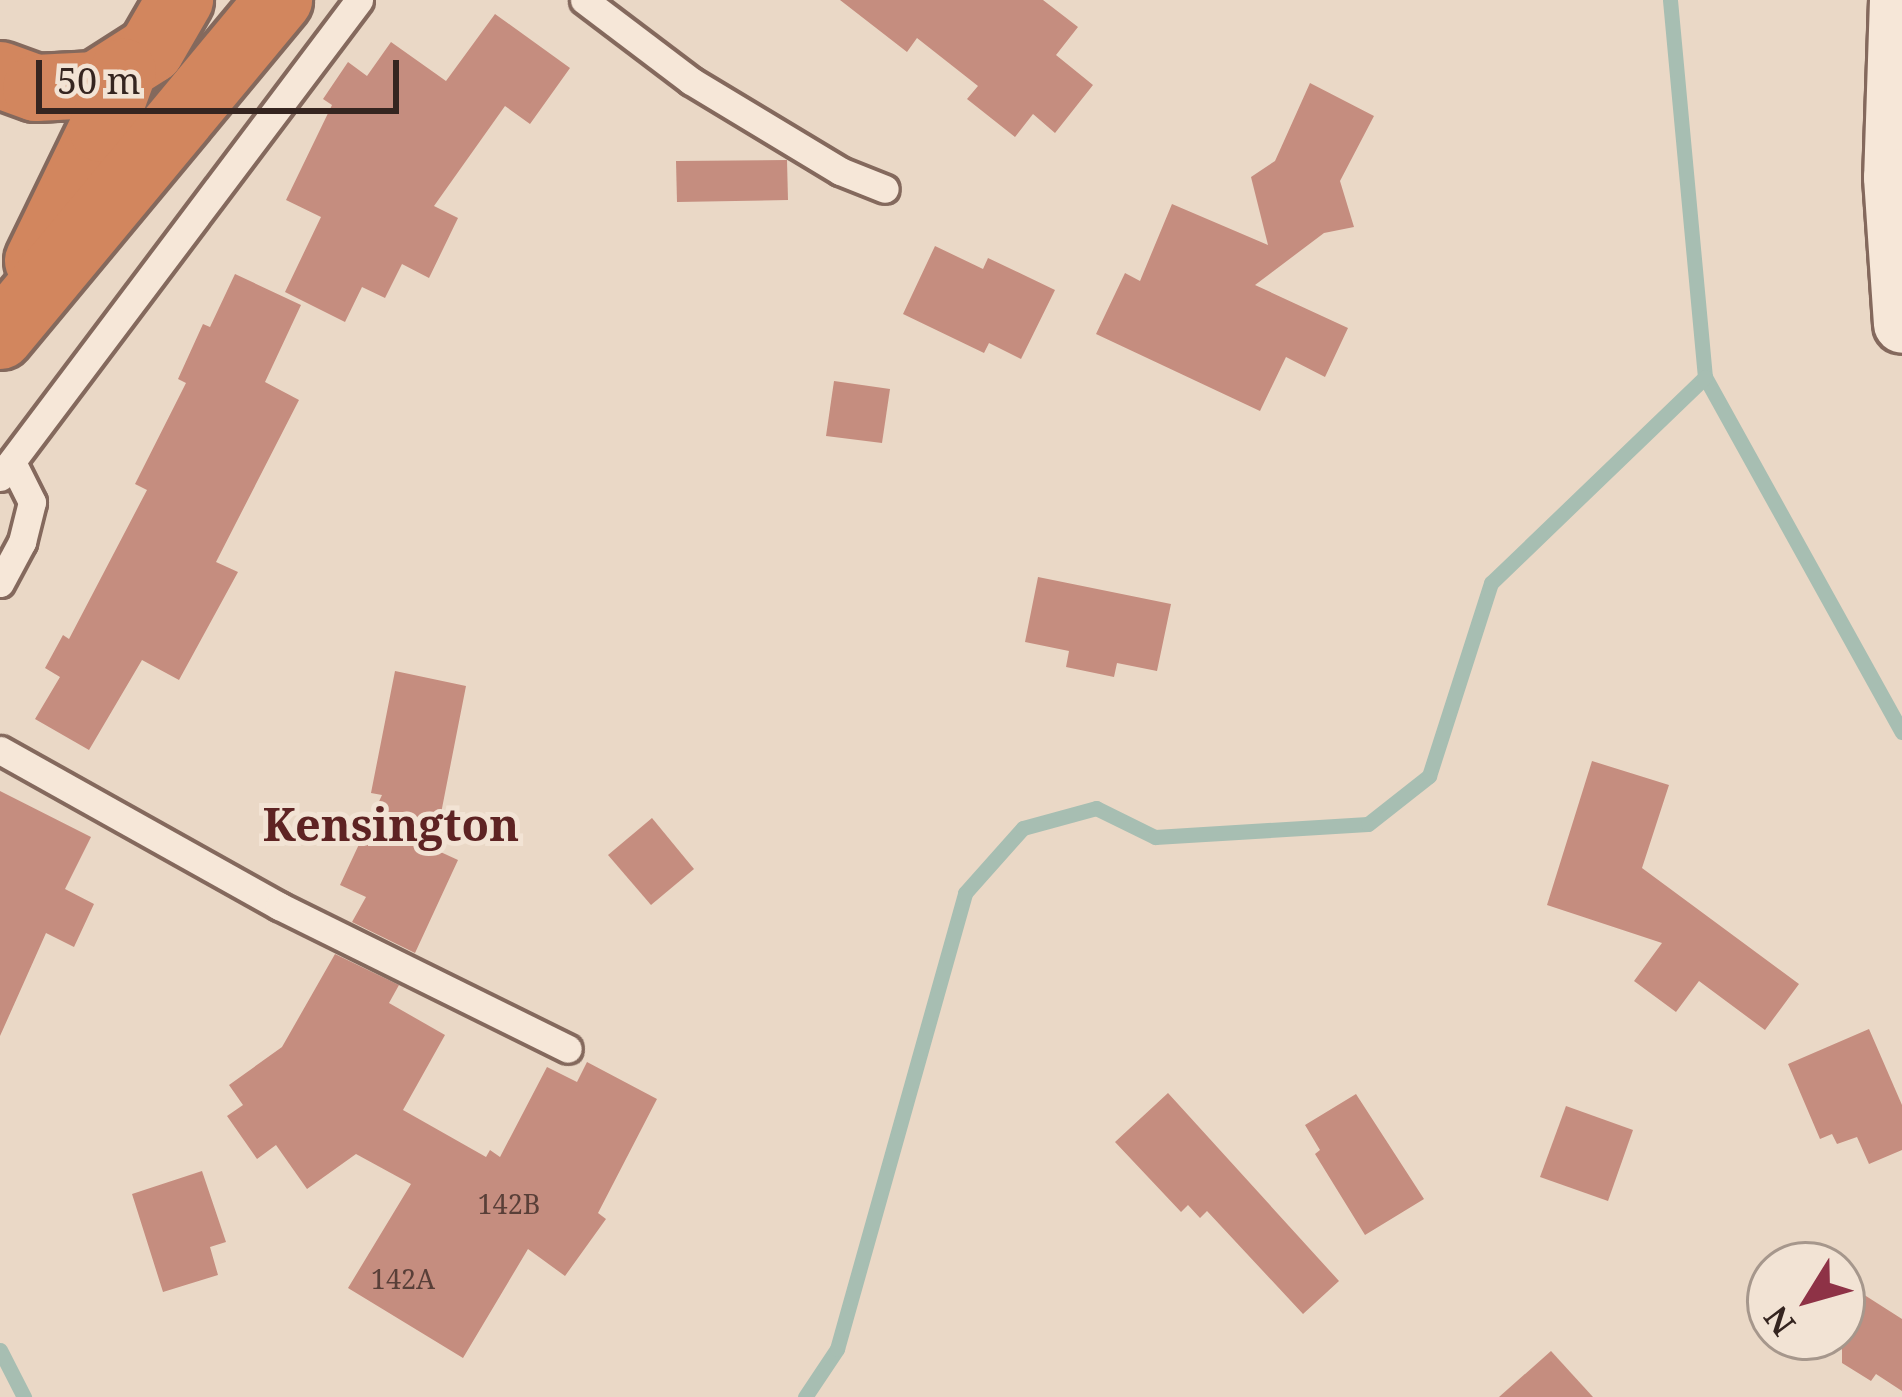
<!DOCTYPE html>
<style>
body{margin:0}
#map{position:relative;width:1902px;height:1397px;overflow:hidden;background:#ead8c6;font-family:"Noto Serif",serif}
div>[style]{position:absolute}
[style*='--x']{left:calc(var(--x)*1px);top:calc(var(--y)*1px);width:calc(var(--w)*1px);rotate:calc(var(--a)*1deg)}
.stream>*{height:15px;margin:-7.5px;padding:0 7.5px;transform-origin:7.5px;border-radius:7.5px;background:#a7beb2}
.building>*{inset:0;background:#c58d7f}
.roads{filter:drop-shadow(3px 0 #84695d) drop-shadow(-3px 0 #84695d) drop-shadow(0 3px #84695d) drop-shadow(0 -3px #84695d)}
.lane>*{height:27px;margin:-13.5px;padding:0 13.5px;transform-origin:13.5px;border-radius:13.5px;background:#f6e7d8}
.street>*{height:57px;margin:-28.5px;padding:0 28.5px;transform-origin:28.5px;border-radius:28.5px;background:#f6e7d8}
.highway>*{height:66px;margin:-33px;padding:0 33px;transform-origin:33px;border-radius:33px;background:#d2865e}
span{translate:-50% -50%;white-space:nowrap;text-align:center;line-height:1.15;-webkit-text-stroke:10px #f2e3d4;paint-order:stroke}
.number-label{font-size:27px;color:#593f38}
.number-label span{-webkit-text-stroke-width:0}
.district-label{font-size:45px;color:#5e2323;font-weight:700}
.north{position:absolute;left:1746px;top:1241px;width:120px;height:120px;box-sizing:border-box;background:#f2e3d4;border:3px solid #a6978c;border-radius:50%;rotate:233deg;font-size:33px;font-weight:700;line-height:48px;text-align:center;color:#352520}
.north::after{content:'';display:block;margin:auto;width:42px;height:54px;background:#8e3246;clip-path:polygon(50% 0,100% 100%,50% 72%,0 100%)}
.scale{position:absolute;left:36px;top:60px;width:363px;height:54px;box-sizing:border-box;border:6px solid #352520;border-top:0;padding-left:15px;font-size:36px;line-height:42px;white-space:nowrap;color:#352520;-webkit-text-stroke:9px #f2e3d4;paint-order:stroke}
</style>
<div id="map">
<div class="stream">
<div style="--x:1670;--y:0;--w:379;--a:84.7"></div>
<div style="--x:1705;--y:377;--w:406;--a:61"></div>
<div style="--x:0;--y:1350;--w:53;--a:62.9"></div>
<div style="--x:805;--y:1397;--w:58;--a:-56.3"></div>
<div style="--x:837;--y:1349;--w:474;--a:-74.3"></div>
<div style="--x:965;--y:893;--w:87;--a:-48.3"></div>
<div style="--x:1023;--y:828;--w:76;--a:-15.3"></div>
<div style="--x:1096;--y:808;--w:66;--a:26.2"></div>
<div style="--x:1155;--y:837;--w:213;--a:-3.5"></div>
<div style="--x:1368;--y:824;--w:78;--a:-38.2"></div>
<div style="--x:1429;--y:776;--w:203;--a:-72.2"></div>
<div style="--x:1491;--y:583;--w:297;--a:-43.9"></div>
</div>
<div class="building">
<div style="clip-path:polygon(840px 0,1043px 0,1078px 27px,1056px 55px,1093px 85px,1055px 133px,1033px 114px,1015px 137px,967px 99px,978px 86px,917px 38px,907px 52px)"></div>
<div style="clip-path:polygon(495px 14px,570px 68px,530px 124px,505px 106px,434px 206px,458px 218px,429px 278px,402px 264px,385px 298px,362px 287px,345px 322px,285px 292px,321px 217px,286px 200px,332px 105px,323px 99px,348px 62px,367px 76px,391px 42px,446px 81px)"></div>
<div style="clip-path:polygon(1310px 83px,1374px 116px,1340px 181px,1354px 227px,1324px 233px,1255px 285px,1348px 328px,1325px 377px,1286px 357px,1260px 411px,1096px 334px,1125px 273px,1140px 281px,1172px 204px,1268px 245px,1251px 177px,1275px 161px)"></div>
<div style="clip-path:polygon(787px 160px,788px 200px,677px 202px,676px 161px)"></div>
<div style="clip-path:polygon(935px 246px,983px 269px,988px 258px,1055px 290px,1021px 359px,989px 343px,984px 353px,903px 314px)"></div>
<div style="clip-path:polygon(235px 274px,301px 305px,265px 382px,299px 400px,216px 562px,238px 572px,179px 680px,142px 660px,89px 750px,35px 719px,60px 677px,45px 668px,63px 635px,69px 639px,147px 490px,135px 484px,186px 383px,178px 379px,203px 324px,210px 327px)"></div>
<div style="clip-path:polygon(834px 381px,890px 389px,882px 443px,826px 436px)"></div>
<div style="clip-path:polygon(1038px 577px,1171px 604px,1157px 671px,1117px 663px,1114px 677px,1066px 667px,1069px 651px,1025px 642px)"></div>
<div style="clip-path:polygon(395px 671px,466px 686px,434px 849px,458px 860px,415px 953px,352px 922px,366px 897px,340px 885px,382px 795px,371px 793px)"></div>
<div style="clip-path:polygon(1592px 761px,1669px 785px,1642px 868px,1799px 984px,1765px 1030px,1699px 981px,1676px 1012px,1634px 981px,1662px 943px,1547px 905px)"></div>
<div style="clip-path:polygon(0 791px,91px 837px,65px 889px,94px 904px,74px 947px,46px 933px,0 1036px)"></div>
<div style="clip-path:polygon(652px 818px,694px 869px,651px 905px,608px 855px)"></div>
<div style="clip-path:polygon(335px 954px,399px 985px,389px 1003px,445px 1035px,403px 1110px,486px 1157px,490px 1150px,500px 1157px,547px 1067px,577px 1082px,587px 1062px,657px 1099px,598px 1213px,606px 1219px,565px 1276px,528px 1249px,463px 1358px,348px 1288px,411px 1184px,356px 1154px,307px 1189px,276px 1145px,257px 1159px,227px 1116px,243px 1105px,229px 1085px,282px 1047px)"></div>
<div style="clip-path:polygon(1869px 1029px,1902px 1105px,1902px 1150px,1869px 1164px,1857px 1137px,1837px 1144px,1832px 1134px,1820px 1139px,1788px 1064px)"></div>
<div style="clip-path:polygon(1168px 1093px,1339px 1281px,1303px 1314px,1207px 1211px,1200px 1218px,1188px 1205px,1181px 1212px,1115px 1142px)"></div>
<div style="clip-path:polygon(1356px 1094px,1424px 1199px,1365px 1235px,1315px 1154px,1320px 1150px,1305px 1125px)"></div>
<div style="clip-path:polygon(1566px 1106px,1633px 1130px,1608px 1201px,1540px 1177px)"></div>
<div style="clip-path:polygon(202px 1171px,226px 1242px,210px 1247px,218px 1275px,163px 1292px,132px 1194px)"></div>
<div style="clip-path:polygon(1855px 1289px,1902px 1319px,1902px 1391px,1876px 1374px,1871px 1381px,1842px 1363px,1842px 1310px)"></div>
<div style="clip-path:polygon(1551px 1351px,1593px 1397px,1499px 1397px)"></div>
</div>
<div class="roads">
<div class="lane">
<div style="--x:584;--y:0;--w:134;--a:37.1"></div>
<div style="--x:691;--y:81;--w:174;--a:31.1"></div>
<div style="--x:840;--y:171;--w:48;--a:21.8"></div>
<div style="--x:0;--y:477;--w:597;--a:-53.03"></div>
<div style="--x:0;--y:583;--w:47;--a:-61.8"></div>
<div style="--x:22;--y:542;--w:41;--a:-76"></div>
<div style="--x:32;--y:502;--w:45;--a:-116.6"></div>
<div style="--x:0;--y:750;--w:320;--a:29.2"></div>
<div style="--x:279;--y:906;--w:322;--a:26.3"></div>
</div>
<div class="street">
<div style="--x:1898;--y:0;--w:177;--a:91.9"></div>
<div style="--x:1892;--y:177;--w:147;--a:86.1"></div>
</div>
<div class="highway">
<div style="--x:0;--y:75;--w:38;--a:20"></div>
<div style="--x:36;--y:88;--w:60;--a:-2.9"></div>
<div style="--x:96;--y:85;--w:65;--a:-32.5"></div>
<div style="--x:151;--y:50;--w:58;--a:-59.9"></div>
<div style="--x:38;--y:261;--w:147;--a:-64.1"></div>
<div style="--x:102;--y:129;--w:61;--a:-69.8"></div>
<div style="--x:0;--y:336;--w:437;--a:-50.3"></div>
</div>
</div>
<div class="number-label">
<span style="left:509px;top:1204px">142B</span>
<span style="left:403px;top:1279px">142A</span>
</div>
<div class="district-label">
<span style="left:391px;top:824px">Kensington</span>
</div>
<div class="north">N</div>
<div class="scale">50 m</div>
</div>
